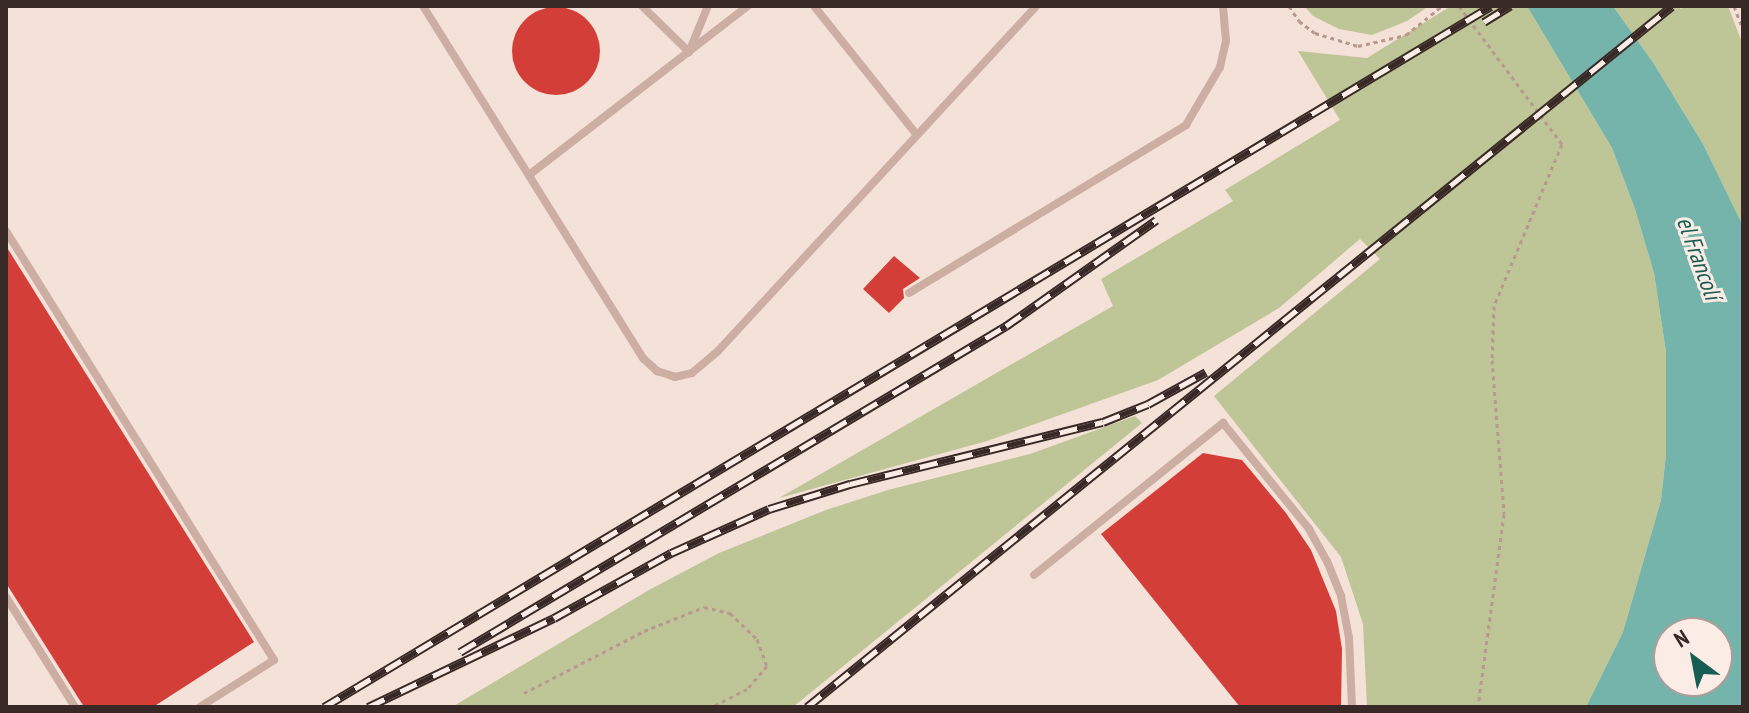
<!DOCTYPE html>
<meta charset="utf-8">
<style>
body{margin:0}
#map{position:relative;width:1749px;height:713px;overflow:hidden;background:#f4e2d9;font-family:"PT Sans Narrow",sans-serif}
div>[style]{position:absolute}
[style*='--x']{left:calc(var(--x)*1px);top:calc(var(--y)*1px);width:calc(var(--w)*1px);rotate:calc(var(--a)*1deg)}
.green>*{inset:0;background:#bec597}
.water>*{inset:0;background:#74b4aa}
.building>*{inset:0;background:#d33f38}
.round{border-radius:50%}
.path>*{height:3px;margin-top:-1.5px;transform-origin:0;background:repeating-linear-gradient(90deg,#b9988d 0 4px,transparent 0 8px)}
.lane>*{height:8px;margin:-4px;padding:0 4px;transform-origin:4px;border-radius:4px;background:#cdaea3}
.rail>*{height:9px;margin-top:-4.5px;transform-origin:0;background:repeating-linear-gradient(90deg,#fbede5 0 18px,#382826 0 36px);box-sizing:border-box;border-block:2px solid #382826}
span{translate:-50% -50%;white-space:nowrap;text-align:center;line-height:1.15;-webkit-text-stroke:6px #fbede5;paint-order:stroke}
.water-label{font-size:24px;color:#175d54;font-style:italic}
.frame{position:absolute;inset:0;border:8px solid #382826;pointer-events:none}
.north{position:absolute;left:1653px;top:617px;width:80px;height:80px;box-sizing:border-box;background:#fbede5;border:2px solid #ad9e99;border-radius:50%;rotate:328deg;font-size:22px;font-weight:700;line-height:32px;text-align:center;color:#382826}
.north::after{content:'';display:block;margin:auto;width:28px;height:36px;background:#175d54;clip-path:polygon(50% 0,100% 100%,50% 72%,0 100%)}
</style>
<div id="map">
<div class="green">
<div style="clip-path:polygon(1304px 6px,1429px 6px,1407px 21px,1372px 35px,1339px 29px,1313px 16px)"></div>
<div style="clip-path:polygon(1451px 6px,1527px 6px,1612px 148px,1635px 209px,1654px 273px,1666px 352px,1666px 455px,1661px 500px,1623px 632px,1586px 707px,1367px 707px,1363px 624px,1341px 557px,1214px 396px,1380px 259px,1360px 239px,1279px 308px,1158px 380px,987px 441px,779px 498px,1113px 306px,1101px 279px,1233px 201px,1225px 190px,1340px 120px,1298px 51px,1367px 58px)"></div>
<div style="clip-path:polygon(1613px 6px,1678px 6px,1681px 9px,1685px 6px,1728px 6px,1743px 45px,1743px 226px,1703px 144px,1654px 64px)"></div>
<div style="clip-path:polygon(1135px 416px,1142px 423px,793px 707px,452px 707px,649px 590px,719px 553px,826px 510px,888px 490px,1030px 454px)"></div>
</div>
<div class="water">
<div style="clip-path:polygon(evenodd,1527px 6px,1613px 6px,1654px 64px,1703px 144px,1743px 226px,1743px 707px,1586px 707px,1623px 632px,1661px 500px,1666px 455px,1666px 352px,1654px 273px,1635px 209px,1612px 148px,1527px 6px,1669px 633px,1717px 633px,1717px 681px,1669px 681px,1669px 633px)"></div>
</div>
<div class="building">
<div class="round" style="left:512px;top:7px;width:88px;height:88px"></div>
<div style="clip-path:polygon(6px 246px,254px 642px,153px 707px,84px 707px,6px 583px)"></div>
<div style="clip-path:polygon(894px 256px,920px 278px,903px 289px,904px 298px,889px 313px,863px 289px)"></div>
<div style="clip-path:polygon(1203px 453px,1242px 460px,1286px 513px,1311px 550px,1336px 611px,1342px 649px,1341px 707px,1240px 707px,1101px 534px)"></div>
</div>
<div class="path">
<div style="--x:1289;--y:6;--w:18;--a:56"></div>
<div style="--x:1299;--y:21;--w:20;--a:37"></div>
<div style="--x:1315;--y:33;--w:45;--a:16.8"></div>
<div style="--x:1358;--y:46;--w:49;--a:-12.9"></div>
<div style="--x:1406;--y:35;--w:46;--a:-38.9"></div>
<div style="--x:1459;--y:6;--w:172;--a:53.3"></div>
<div style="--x:1562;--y:144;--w:176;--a:112.8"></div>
<div style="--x:1494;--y:306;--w:54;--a:92.1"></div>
<div style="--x:1492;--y:360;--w:154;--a:85.5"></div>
<div style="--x:1504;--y:514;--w:195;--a:97.7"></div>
<div style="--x:1734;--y:6;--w:25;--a:69"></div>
<div style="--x:524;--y:693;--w:135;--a:-27.3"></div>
<div style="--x:644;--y:631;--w:65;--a:-21.8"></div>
<div style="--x:704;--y:607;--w:27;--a:13"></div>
<div style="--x:730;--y:613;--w:37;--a:44"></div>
<div style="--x:757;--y:639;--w:29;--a:70"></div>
<div style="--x:767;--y:666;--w:30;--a:131"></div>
<div style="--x:747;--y:689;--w:39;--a:153"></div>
</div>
<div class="lane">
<div style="--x:423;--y:6;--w:416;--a:58"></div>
<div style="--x:644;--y:359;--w:18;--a:43"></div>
<div style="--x:657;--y:371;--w:19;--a:18"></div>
<div style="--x:675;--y:377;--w:17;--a:-13"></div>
<div style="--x:692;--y:373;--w:34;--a:-40"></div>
<div style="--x:718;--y:351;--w:469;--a:-47.3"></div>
<div style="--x:642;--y:6;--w:66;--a:44.4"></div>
<div style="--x:689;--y:52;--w:50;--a:-67.6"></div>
<div style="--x:814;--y:6;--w:165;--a:51.4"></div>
<div style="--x:529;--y:175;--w:277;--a:-37.7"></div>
<div style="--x:6;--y:231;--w:506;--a:58.01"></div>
<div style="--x:274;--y:660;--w:88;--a:147.6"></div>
<div style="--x:909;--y:293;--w:324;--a:-31.2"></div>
<div style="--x:1186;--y:125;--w:67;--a:-59.6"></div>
<div style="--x:1220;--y:67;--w:27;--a:-77"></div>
<div style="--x:1226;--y:41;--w:35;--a:-95"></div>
<div style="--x:1034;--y:575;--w:243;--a:-38.8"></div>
<div style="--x:1223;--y:423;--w:136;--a:50.9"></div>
<div style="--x:1309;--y:529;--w:37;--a:61"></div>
<div style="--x:1327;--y:561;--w:38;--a:68"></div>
<div style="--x:1341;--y:596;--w:43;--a:79.2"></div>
<div style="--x:1349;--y:638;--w:69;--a:87.5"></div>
<div style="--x:6;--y:597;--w:130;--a:57.9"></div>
</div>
<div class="rail">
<div style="--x:1484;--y:22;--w:31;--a:-32"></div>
<div style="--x:460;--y:652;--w:636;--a:-30.84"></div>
<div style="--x:1006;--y:326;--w:184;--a:-35.2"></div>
<div style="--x:324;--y:707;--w:1361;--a:-30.99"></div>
<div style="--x:368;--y:707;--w:206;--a:-25.6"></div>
<div style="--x:554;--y:618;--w:134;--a:-29.1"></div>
<div style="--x:671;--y:553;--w:107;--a:-24.2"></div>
<div style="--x:769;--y:509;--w:85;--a:-17.2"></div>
<div style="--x:850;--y:484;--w:260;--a:-13.8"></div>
<div style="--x:1103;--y:422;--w:48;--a:-21.8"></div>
<div style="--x:1148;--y:404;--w:66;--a:-28.9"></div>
<div style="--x:807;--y:707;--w:1113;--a:-39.02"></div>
</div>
<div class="water-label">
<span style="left:1699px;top:258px;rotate:70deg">el Francolí</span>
</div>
<div class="frame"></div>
<div class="north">N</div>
</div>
